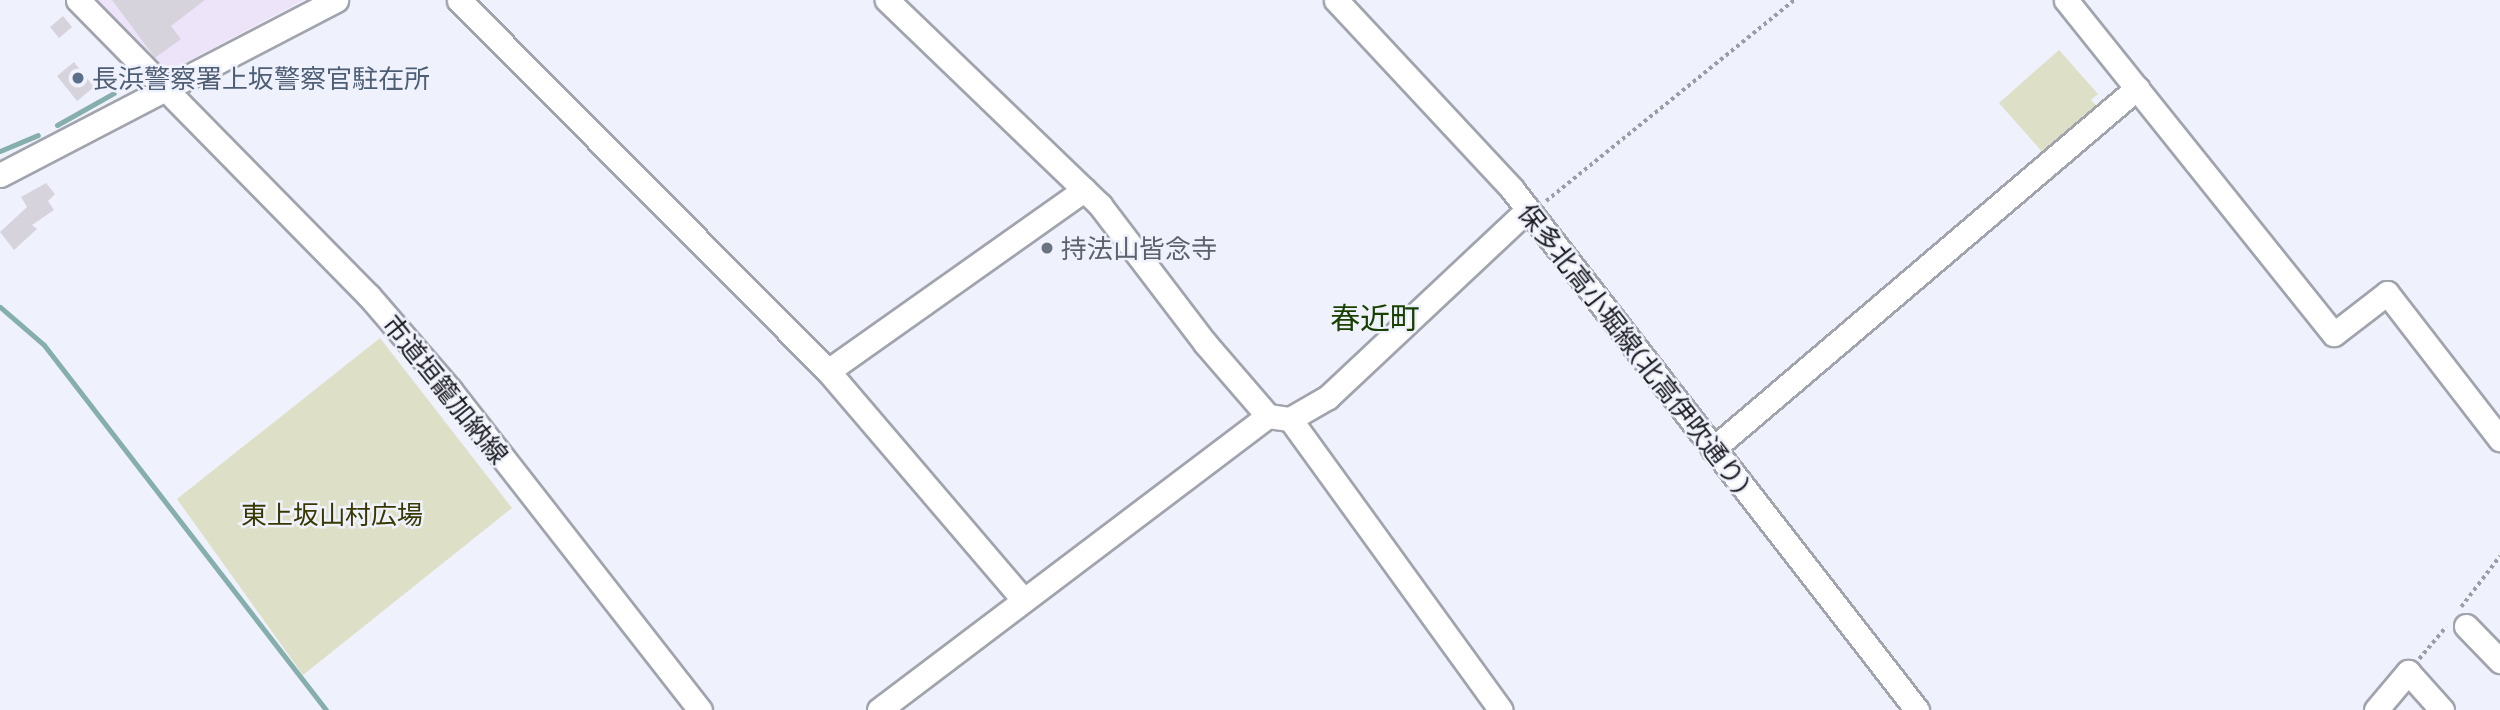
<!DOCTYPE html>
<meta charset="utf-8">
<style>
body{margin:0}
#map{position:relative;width:2500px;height:710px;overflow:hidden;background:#eff2fc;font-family:Commissioner,"Noto Sans JP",sans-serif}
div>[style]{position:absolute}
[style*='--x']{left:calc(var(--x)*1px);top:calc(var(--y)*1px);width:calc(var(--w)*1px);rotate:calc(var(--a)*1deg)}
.education>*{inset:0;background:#ede4fa}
.green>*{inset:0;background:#dddfc6}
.stream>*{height:5px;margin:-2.5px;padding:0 2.5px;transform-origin:2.5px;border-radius:2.5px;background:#85aead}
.building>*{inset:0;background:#d7d3dc}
.path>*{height:3.5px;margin-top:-1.75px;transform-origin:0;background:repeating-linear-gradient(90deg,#9a9da4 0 3.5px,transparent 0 7px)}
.roads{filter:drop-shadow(2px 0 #a1a4ad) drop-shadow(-2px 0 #a1a4ad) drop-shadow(0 2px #a1a4ad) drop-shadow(0 -2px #a1a4ad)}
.minor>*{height:23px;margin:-11.5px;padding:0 11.5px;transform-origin:11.5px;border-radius:11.5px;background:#fff}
.dots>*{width:19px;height:19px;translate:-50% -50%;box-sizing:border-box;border:4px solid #eff2fc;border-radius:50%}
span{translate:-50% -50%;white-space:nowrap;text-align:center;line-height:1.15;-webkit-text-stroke:5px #eff2fc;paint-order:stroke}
.service-label{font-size:26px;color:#4e5e75}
.left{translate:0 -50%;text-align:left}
.worship-label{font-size:26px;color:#5b616d}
.street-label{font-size:26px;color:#1c1d21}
.park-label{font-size:26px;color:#383800}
.quarter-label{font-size:30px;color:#194000}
</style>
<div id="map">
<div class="education">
<div style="clip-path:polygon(94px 0,304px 0,171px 70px,157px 66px)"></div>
</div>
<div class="green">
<div style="clip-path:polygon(2059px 50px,2098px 94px,2091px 100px,2099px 109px,2046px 156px,1999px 103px)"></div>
<div style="clip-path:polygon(380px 338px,512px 508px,303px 675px,177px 499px)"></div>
</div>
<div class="stream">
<div style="--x:57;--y:125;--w:65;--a:-29.3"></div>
<div style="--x:0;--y:151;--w:41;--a:-22.8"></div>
<div style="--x:0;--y:307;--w:58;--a:40.8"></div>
<div style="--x:44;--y:345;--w:461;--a:52.3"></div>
</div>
<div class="building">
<div style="clip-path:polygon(112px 0,205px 0,171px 26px,181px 39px,155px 58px)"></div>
<div style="clip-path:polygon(63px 16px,72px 27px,59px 38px,50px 27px)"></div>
<div style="clip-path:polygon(74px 62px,94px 87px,77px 101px,57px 76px)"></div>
<div style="clip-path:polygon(46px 183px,55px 194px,48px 201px,54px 210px,32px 225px,37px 229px,14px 250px,0 232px,27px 207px,21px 197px)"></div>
</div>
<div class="path">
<div style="--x:1546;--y:201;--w:319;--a:-39"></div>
<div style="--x:2461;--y:607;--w:64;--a:-52.6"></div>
<div style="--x:2419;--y:659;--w:42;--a:-49.8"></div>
</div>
<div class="roads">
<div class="minor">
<div style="--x:78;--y:0;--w:415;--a:45.5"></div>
<div style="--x:369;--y:296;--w:124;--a:49.2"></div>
<div style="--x:450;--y:390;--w:406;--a:52"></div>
<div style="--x:459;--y:0;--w:523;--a:45.15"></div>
<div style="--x:828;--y:371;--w:300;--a:49.5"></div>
<div style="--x:1336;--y:0;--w:258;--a:47"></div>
<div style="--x:1512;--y:189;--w:660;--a:52.14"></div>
<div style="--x:2066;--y:0;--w:428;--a:51.3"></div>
<div style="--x:2334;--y:334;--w:67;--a:-37.7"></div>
<div style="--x:2387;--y:293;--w:185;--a:52.3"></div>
<div style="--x:0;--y:175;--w:379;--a:-27.5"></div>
<div style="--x:828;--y:371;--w:314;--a:-35.3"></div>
<div style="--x:1268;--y:416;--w:22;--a:8"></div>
<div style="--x:1290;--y:419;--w:359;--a:54.1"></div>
<div style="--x:1290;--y:419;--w:44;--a:-30.1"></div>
<div style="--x:1328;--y:397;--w:274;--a:-43.2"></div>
<div style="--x:1713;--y:449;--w:557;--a:-40.41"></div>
<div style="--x:2466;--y:626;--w:49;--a:45.8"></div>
<div style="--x:879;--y:710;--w:488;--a:-37.1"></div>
<div style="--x:1268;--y:416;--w:96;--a:-130.8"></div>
<div style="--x:1205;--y:343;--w:173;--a:-127.3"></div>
<div style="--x:1100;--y:205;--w:296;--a:-136.1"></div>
<div style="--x:2376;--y:710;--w:50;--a:-49.9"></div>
<div style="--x:2408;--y:672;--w:51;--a:48.2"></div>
</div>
</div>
<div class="dots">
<div style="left:78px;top:78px;background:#5c6f8a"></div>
<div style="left:1047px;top:248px;background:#6b7280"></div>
</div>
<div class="service-label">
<span class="left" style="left:92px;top:78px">長浜警察署上坂警察官駐在所</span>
</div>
<div class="worship-label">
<span class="left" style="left:1061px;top:248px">持法山皆念寺</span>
</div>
<div class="street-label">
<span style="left:1635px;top:348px;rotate:52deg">保多北高小堀線(北高伊吹通り)</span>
<span style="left:446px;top:389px;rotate:51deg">市道垣籠加納線</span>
</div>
<div class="park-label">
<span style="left:332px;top:514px">東上坂山村広場</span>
</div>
<div class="quarter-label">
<span style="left:1375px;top:317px">春近町</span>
</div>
</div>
